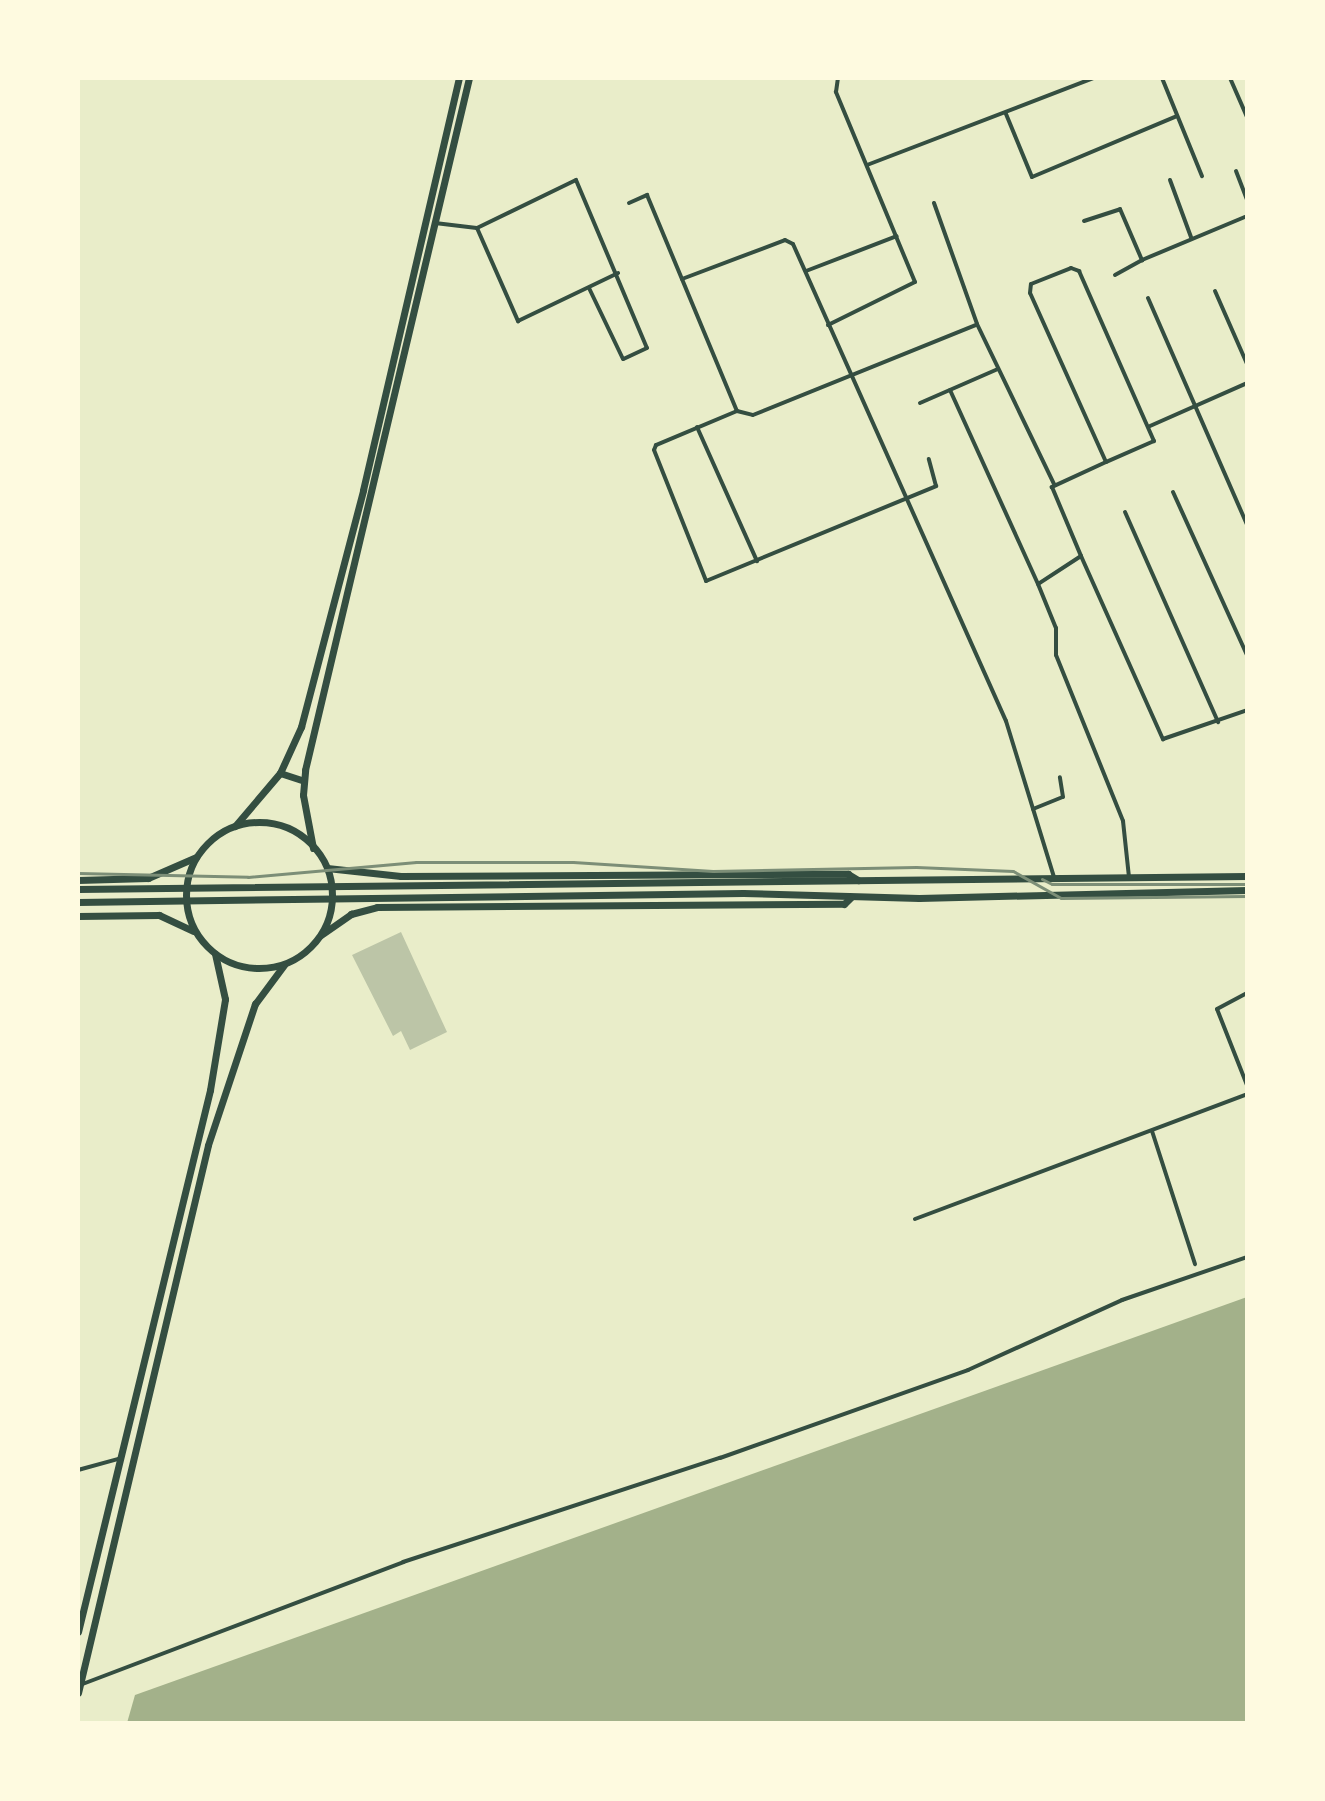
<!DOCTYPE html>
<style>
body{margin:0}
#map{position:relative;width:1325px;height:1801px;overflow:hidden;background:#e9edc9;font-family:Jost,sans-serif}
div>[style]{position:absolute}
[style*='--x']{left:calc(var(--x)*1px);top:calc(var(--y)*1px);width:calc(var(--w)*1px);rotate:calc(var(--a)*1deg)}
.water>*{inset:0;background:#a3b18a}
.building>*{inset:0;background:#bcc5a7}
.minor>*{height:4px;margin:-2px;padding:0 2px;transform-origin:2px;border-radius:2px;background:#344e41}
.primary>*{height:7px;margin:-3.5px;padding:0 3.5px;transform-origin:3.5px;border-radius:3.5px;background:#344e41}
.primary>.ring{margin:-3.5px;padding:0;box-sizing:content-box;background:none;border:7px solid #344e41;border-radius:50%}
.rail>*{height:3px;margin:-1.5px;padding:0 1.5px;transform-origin:1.5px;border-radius:1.5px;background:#7c8e77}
span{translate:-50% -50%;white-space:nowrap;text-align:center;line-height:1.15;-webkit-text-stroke:8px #fefae0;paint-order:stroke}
.frame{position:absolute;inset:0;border:80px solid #fefae0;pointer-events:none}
</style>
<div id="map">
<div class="water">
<div style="clip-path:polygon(1247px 1297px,1247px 1723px,127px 1723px,135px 1695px)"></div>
</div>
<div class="building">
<div style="clip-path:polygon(401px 932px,447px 1032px,410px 1050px,401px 1031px,393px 1036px,352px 955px)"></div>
</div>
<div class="minor">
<div style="--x:1162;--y:78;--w:106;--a:67.8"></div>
<div style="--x:1230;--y:78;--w:43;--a:66.4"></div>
<div style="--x:1006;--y:114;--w:68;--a:67.6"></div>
<div style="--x:1032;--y:177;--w:157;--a:-22.8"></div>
<div style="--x:867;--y:165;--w:243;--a:-21"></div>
<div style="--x:1236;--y:171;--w:30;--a:69"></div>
<div style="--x:1170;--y:180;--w:61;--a:69.8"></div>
<div style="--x:629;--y:203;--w:20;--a:-24"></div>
<div style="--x:647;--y:195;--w:234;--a:67.4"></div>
<div style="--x:737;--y:411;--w:88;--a:157.2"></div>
<div style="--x:656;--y:445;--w:5;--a:112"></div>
<div style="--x:654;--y:450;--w:141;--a:68.3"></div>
<div style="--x:706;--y:581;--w:249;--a:-22.4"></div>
<div style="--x:936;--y:486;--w:28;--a:-105"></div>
<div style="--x:934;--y:203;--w:128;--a:70.4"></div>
<div style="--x:977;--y:324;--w:178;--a:64.3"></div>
<div style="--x:1084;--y:221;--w:38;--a:-18"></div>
<div style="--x:1120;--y:209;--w:56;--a:66.7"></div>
<div style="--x:1142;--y:260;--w:114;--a:-22.7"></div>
<div style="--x:435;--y:223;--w:42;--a:6.8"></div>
<div style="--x:477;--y:228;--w:110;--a:-25.9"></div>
<div style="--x:576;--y:180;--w:182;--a:67.1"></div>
<div style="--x:647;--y:348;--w:26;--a:155"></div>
<div style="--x:623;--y:359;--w:79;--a:-115.6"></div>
<div style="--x:477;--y:228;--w:102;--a:66.2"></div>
<div style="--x:518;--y:321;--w:111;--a:-25.6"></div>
<div style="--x:1071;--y:268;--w:9;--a:21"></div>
<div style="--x:1079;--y:271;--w:186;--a:66.2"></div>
<div style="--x:1154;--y:441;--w:52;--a:156.4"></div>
<div style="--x:1106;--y:462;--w:185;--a:-114.2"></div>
<div style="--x:1030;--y:293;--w:9;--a:-84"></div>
<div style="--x:1031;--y:284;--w:43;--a:-21.8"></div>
<div style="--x:806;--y:271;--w:97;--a:-21"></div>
<div style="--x:1115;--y:275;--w:31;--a:-29"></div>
<div style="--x:682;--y:279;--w:110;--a:-20.7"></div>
<div style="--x:785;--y:240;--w:9;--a:27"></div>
<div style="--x:793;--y:244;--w:522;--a:65.94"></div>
<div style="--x:1006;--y:721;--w:163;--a:72.9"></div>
<div style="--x:1215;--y:291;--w:80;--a:66.3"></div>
<div style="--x:1148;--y:298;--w:248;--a:66.4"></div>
<div style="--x:828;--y:325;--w:97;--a:-26.3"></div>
<div style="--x:915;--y:282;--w:206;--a:-112.6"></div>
<div style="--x:836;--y:92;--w:14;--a:-82"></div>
<div style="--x:950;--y:390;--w:213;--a:65.6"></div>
<div style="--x:920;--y:403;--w:85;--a:-23.6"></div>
<div style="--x:737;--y:411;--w:16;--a:14"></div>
<div style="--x:753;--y:415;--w:240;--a:-22"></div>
<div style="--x:1150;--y:426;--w:106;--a:-23.9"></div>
<div style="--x:697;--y:427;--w:147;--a:65.9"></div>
<div style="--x:1106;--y:462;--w:60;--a:155.2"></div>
<div style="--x:1052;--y:487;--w:75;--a:67.2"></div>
<div style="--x:1081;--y:556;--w:51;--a:146.9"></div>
<div style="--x:1038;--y:584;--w:48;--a:67.8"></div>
<div style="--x:1056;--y:628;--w:27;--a:90"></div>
<div style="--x:1056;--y:655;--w:179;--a:68"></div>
<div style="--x:1123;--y:821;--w:56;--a:83.9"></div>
<div style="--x:1173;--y:492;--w:179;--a:65.6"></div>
<div style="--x:1125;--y:512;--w:230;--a:66.1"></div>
<div style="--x:1081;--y:556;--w:201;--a:65.9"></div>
<div style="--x:1163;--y:739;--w:89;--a:-19"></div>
<div style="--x:1033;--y:809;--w:32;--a:-22"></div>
<div style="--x:1063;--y:797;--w:20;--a:-99"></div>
<div style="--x:1247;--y:993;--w:34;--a:152"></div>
<div style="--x:1217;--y:1009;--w:82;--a:68.5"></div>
<div style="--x:1152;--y:1131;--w:140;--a:72.1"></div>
<div style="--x:915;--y:1219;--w:355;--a:-20.6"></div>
<div style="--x:78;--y:1470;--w:41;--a:-15.4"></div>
<div style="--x:80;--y:1685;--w:346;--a:-20.8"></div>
<div style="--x:403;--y:1562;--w:334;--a:-18.2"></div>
<div style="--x:720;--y:1458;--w:263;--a:-19.5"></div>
<div style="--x:968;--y:1370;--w:169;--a:-24.4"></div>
<div style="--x:1122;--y:1300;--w:132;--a:-19"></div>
</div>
<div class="primary">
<div style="--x:280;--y:773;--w:25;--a:18"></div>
<div class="ring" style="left:186px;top:822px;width:139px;height:139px"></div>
<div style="--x:235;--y:826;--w:70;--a:-49.7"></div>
<div style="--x:280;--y:773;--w:51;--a:-65.5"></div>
<div style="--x:301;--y:727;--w:245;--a:-75.3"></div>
<div style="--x:363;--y:490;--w:423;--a:-76.9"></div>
<div style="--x:313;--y:848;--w:54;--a:-100.7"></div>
<div style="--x:303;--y:795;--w:25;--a:-85"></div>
<div style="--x:305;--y:770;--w:711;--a:-76.67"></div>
<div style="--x:327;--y:868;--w:74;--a:6.2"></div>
<div style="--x:401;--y:876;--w:447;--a:-0.3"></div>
<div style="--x:848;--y:874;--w:12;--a:31"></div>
<div style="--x:78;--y:880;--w:70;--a:-1.6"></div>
<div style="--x:148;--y:878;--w:52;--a:-23.6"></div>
<div style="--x:78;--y:889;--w:1169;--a:-0.64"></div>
<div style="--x:78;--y:902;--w:665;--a:-0.78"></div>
<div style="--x:743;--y:893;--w:176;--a:1.6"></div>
<div style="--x:919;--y:898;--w:328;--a:-1.4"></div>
<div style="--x:78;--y:916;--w:81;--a:-0.7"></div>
<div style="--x:159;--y:915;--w:38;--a:25"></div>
<div style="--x:321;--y:935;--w:37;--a:-35"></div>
<div style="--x:351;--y:914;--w:27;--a:-15"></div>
<div style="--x:377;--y:907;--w:467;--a:-0.4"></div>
<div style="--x:844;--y:904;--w:10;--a:-45"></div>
<div style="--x:78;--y:1632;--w:558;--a:-76.31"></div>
<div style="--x:210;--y:1090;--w:92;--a:-80.6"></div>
<div style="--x:225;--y:999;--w:46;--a:-102.5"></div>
<div style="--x:78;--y:1693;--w:563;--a:-76.65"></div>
<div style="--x:208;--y:1145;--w:149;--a:-71.6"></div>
<div style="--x:255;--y:1004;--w:49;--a:-53.4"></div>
</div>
<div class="rail">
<div style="--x:78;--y:873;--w:170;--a:1.3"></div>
<div style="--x:248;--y:877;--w:169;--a:-5.1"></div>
<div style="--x:416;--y:862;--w:157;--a:0"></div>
<div style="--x:573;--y:862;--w:140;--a:3.7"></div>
<div style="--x:713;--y:871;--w:203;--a:-1.1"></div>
<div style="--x:916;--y:867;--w:97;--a:2.4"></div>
<div style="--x:1013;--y:871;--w:55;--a:29.4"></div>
<div style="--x:1061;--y:898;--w:186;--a:-0.6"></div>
<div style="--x:1042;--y:879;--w:11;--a:27"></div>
<div style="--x:1052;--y:884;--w:195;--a:0"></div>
</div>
<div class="frame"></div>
</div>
